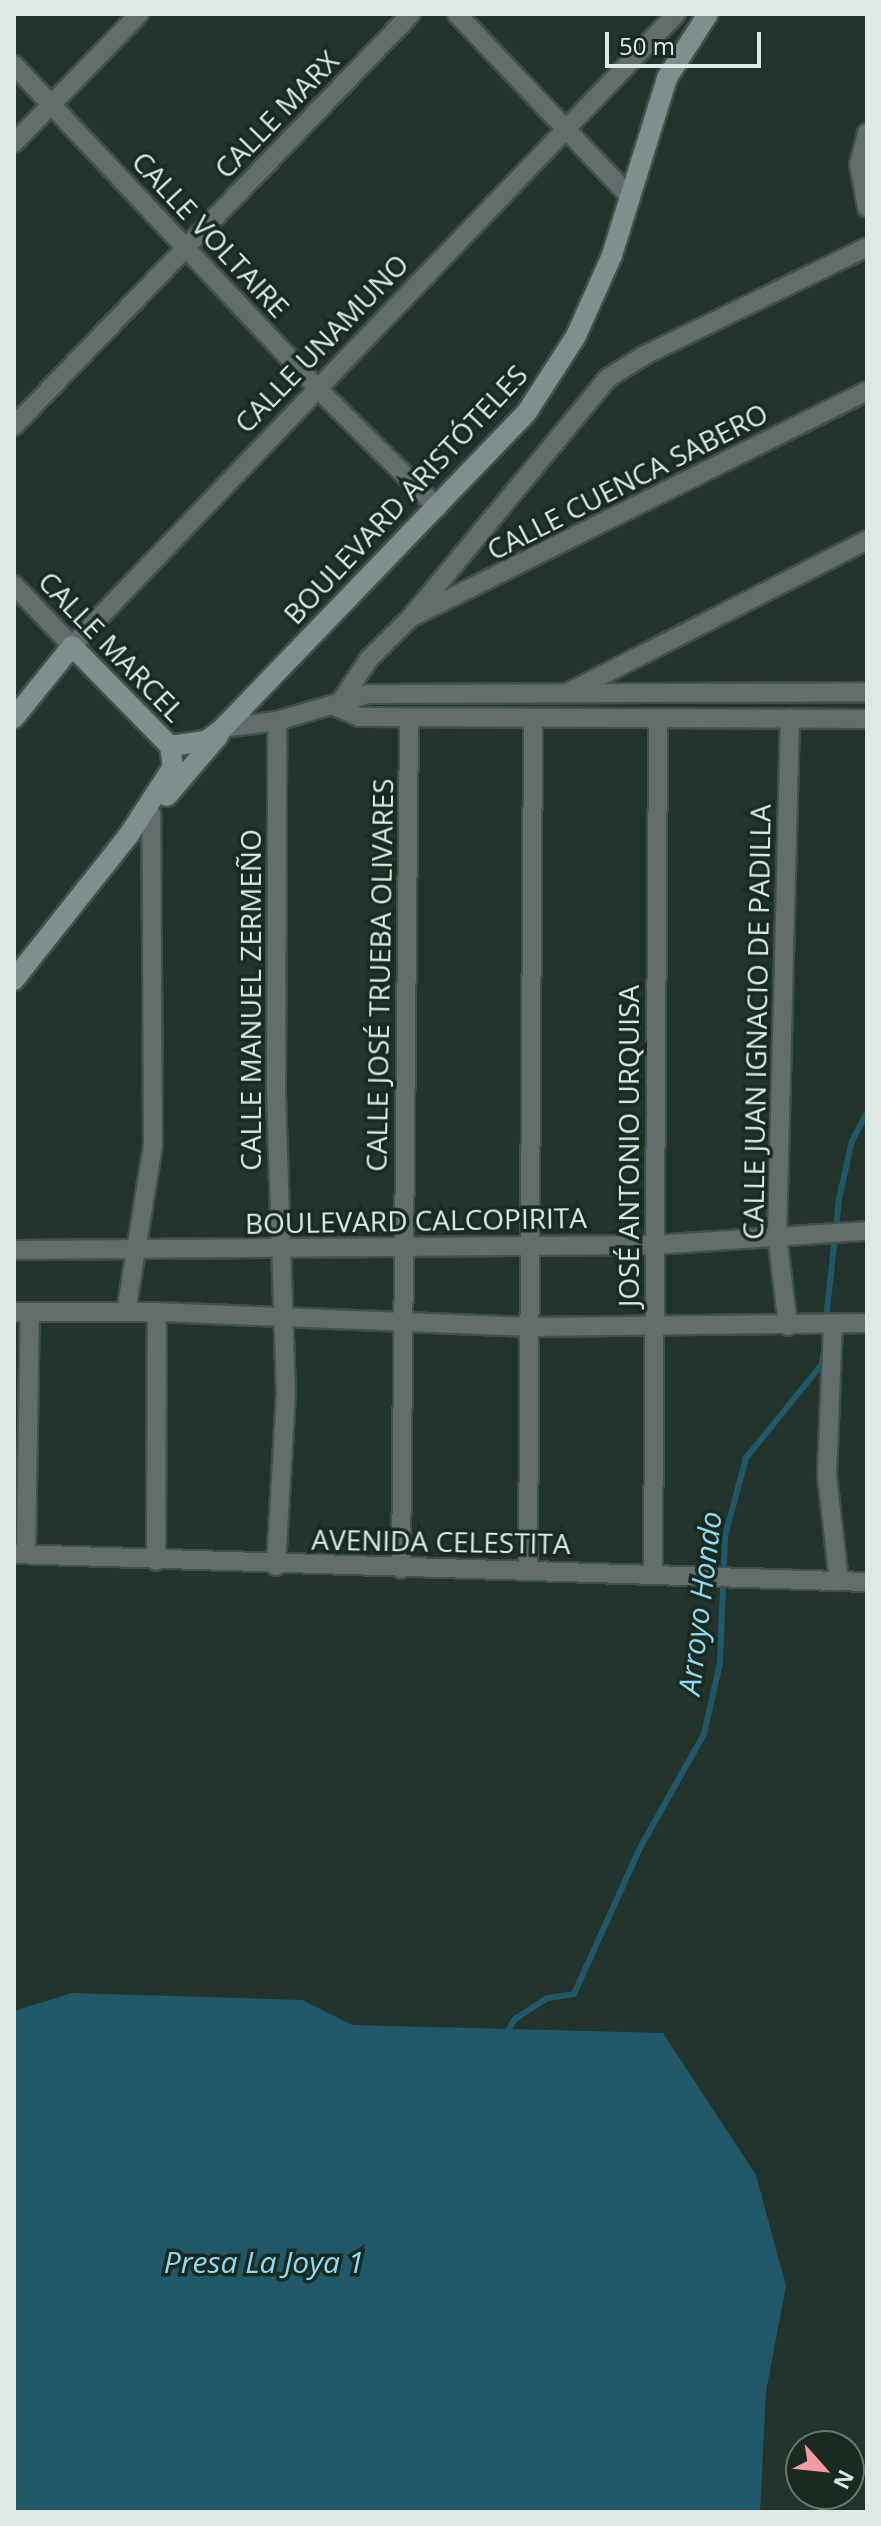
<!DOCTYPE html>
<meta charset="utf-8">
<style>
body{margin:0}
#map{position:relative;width:881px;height:2526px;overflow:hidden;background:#22342b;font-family:"Open Sans",sans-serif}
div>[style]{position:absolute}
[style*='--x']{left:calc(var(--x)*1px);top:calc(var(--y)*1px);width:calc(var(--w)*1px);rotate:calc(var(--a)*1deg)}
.water>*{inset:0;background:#22596a}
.stream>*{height:6px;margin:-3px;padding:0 3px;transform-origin:3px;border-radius:3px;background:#22596a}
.roads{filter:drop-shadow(2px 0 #405148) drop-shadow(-2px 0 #405148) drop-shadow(0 2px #405148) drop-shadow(0 -2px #405148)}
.street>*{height:18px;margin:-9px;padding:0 9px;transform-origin:9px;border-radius:9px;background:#636d6c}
.secondary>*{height:20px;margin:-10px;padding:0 10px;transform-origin:10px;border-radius:10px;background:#7f8f8e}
span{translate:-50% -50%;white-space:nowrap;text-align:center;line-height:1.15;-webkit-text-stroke:7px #192a21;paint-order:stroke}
.street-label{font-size:28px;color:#dee9e3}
.water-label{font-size:30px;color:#90d9f3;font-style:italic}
.frame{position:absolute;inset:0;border:16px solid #dee9e3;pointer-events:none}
.north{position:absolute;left:785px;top:2430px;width:80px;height:80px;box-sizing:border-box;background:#192a21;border:2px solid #68766f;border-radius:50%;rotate:117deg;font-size:22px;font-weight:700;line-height:32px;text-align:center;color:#dee9e3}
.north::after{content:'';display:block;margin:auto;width:28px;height:36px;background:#f49aa1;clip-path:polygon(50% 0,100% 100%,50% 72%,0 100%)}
.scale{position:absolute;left:605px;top:32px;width:156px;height:36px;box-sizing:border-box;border:4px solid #dee9e3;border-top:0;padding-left:10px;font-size:24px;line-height:28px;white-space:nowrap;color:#dee9e3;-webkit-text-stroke:6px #192a21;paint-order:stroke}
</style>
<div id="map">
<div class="water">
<div style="clip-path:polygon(72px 1993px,302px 2000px,352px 2025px,663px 2033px,756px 2175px,786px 2286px,766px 2391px,760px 2512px,14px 2512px,14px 2011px)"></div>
</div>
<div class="stream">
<div style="--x:826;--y:1319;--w:121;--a:-83.8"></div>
<div style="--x:839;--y:1199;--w:59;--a:-77.4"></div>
<div style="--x:852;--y:1141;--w:32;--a:-62"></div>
<div style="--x:505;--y:2036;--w:20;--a:-60"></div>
<div style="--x:515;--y:2019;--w:38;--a:-33"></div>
<div style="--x:547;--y:1998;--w:27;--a:-8"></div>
<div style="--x:574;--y:1994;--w:160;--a:-65.7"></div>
<div style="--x:640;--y:1848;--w:131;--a:-60.7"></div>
<div style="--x:704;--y:1734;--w:73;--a:-77.3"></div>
<div style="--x:720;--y:1663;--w:127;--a:-87.7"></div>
<div style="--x:725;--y:1536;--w:81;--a:-74.9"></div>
<div style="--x:746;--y:1458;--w:121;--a:-51"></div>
<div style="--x:822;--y:1364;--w:9;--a:-84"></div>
</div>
<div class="roads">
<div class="street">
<div style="--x:457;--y:14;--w:250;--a:46.6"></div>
<div style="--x:14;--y:65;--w:443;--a:46.8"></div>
<div style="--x:317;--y:388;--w:170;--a:44.8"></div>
<div style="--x:867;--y:133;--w:32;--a:104"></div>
<div style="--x:859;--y:164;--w:44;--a:79.5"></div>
<div style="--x:14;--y:143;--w:180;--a:-45.9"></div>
<div style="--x:14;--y:426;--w:572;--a:-46.06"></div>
<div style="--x:14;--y:585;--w:84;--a:46.4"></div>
<div style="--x:72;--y:646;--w:874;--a:-46.3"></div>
<div style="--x:414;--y:616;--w:506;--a:-26.41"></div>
<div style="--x:571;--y:691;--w:332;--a:-27"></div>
<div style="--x:337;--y:707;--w:58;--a:-56.3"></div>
<div style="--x:369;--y:659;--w:59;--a:-45"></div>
<div style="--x:411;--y:617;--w:310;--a:-50.5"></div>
<div style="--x:608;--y:378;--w:44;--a:-31.9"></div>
<div style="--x:645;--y:355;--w:247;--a:-25.9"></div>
<div style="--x:337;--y:707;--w:24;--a:24"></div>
<div style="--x:359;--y:717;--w:508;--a:0.23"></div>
<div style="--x:223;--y:728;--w:54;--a:-7.4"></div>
<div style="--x:277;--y:721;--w:95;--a:-16.5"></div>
<div style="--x:368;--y:694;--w:499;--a:-0.2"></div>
<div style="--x:14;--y:1250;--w:640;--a:-0.45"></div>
<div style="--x:654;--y:1245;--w:213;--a:-3.8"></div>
<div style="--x:14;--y:1312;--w:143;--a:0"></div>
<div style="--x:157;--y:1312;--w:376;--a:2.3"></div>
<div style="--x:533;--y:1327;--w:334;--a:-0.7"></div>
<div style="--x:126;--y:1312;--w:169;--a:-80.8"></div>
<div style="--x:153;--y:1145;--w:331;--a:-90.3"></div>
<div style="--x:833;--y:1324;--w:152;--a:92.3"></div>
<div style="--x:827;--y:1476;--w:106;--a:83.5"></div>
<div style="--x:788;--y:1326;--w:92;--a:-96.9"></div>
<div style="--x:777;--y:1235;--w:517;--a:-88.56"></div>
<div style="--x:14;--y:1554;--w:853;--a:1.88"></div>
<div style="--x:26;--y:1554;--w:242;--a:-89.1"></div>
<div style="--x:156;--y:1561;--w:249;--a:-89.8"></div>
<div style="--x:276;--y:1566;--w:171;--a:-86.7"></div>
<div style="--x:286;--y:1395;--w:303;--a:-91.9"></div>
<div style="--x:276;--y:1092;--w:371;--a:-89.8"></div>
<div style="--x:401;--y:1569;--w:851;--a:-89.46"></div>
<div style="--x:528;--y:1570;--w:851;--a:-89.66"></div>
<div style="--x:653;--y:1573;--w:854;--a:-89.66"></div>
</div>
<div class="secondary">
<div style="--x:14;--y:718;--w:92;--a:-51.1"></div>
<div style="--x:72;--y:646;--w:140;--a:45.6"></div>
<div style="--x:170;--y:746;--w:21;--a:82"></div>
<div style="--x:173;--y:767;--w:82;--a:123.1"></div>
<div style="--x:128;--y:836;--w:184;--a:128.4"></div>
<div style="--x:170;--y:746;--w:36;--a:-8"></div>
<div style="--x:206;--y:741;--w:21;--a:-37"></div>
<div style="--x:223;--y:728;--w:438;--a:-46.1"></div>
<div style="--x:527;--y:412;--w:90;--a:-57.2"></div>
<div style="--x:576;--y:336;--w:89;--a:-66"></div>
<div style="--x:612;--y:255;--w:185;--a:-72.7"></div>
<div style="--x:667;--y:78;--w:76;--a:-57.4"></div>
<div style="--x:167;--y:796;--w:80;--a:-49.6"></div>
</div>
</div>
<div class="street-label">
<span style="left:276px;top:114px;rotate:-46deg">CALLE MARX</span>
<span style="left:211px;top:234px;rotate:47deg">CALLE VOLTAIRE</span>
<span style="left:321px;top:343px;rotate:-46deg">CALLE UNAMUNO</span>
<span style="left:627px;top:481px;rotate:-27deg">CALLE CUENCA SABERO</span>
<span style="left:405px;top:494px;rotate:-47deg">BOULEVARD ARISTÓTELES</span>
<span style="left:112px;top:646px;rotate:46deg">CALLE MARCEL</span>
<span style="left:379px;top:975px;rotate:-89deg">CALLE JOSÉ TRUEBA OLIVARES</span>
<span style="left:250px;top:1000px;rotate:-90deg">CALLE MANUEL ZERMEÑO</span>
<span style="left:756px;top:1022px;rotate:-89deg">CALLE JUAN IGNACIO DE PADILLA</span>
<span style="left:628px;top:1146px;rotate:-90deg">JOSÉ ANTONIO URQUISA</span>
<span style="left:416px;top:1220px;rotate:-1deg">BOULEVARD CALCOPIRITA</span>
<span style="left:441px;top:1541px;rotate:1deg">AVENIDA CELESTITA</span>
</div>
<div class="water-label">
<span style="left:700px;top:1603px;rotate:-83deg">Arroyo Hondo</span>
<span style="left:264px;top:2262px">Presa La Joya 1</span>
</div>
<div class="frame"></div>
<div class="north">N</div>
<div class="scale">50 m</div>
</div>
